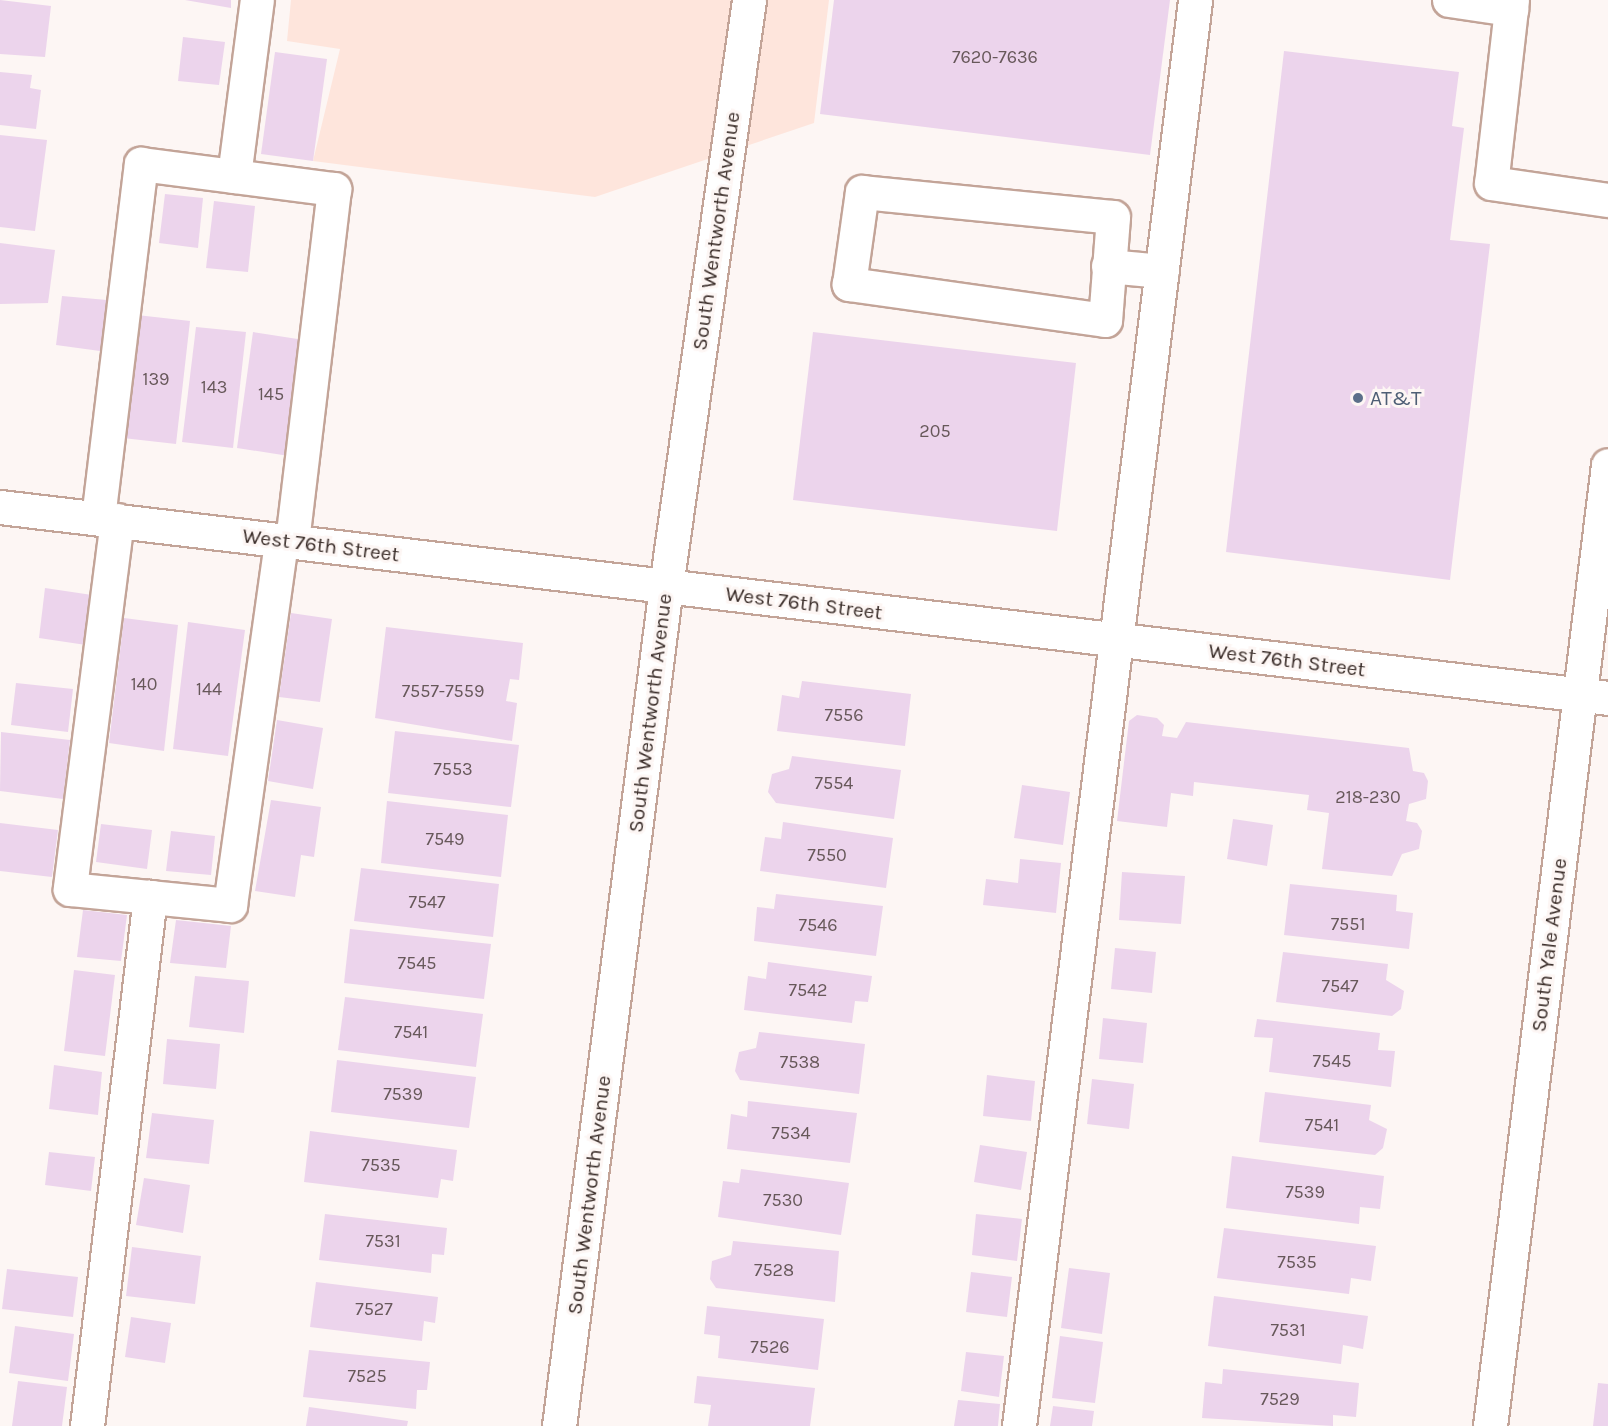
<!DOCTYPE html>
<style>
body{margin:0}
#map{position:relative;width:1608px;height:1426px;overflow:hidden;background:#fdf6f4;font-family:Karla,sans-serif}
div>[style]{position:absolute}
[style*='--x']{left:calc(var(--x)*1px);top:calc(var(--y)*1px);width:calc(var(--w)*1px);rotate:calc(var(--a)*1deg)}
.built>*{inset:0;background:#fee5dc}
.building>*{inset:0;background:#ecd4ec}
.roads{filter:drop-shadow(2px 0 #c3a498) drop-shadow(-2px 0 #c3a498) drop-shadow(0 2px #c3a498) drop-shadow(0 -2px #c3a498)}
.minor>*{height:33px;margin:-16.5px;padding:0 16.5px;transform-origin:16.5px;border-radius:16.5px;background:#fff}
.dots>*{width:16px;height:16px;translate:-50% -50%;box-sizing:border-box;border:3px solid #fdf6f4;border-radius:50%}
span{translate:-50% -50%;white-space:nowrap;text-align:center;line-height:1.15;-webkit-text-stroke:6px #fdf6f4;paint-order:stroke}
.number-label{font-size:18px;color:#67585a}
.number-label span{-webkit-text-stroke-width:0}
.street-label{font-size:21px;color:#3b2e2a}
.service-label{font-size:21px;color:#4e5e75}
.left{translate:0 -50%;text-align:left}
</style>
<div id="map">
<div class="built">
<div style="clip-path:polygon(291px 0,829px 0,814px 123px,595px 197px,313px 161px,340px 49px,287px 41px)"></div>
</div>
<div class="building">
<div style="clip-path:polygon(0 0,51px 6px,45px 57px,0 54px)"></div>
<div style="clip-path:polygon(185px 0,231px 0,231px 8px)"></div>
<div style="clip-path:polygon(834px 0,1170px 0,1150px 155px,820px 114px)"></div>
<div style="clip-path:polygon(183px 37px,225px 42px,219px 85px,178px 81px)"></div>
<div style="clip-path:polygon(1284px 51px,1459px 72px,1452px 126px,1464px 128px,1450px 240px,1490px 244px,1450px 580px,1226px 552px)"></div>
<div style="clip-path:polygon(275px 52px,327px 59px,313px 161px,261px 154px)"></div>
<div style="clip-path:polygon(0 72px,32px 75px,30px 88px,41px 90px,36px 129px,0 125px)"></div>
<div style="clip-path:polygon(0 135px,47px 140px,35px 231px,0 227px)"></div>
<div style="clip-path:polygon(165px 194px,203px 198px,198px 248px,159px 243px)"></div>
<div style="clip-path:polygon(214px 201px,255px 206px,248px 272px,206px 268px)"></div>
<div style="clip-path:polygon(0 243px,55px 250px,48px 303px,0 304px)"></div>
<div style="clip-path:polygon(62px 296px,107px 300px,100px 351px,56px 345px)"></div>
<div style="clip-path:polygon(137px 315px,190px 321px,176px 444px,123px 438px)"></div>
<div style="clip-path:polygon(196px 327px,246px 332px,233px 448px,182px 442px)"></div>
<div style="clip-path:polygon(253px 332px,304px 340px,289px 456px,237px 448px)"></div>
<div style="clip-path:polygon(813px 332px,1076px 363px,1057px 531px,793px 500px)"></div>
<div style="clip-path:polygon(45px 588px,92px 595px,86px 645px,39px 638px)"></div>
<div style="clip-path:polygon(291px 613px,332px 619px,320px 702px,279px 697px)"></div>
<div style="clip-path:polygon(124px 618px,178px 625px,164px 751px,109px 743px)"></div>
<div style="clip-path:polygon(188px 622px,245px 630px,228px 756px,173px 749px)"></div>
<div style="clip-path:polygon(386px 627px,523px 643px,519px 680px,510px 679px,506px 701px,517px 703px,512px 741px,375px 718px)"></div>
<div style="clip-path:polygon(802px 681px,911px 694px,905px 746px,777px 731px,782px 695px,799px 698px)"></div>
<div style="clip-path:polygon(16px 683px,73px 689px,68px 732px,11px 725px)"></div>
<div style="clip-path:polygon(1137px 715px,1157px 718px,1164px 725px,1162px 736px,1177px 738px,1186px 722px,1409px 748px,1413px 771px,1424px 773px,1428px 781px,1426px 799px,1409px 804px,1406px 821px,1417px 823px,1422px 831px,1419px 849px,1402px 854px,1392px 876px,1322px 869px,1329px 813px,1307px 810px,1309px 795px,1194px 782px,1193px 796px,1171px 793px,1167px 827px,1117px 821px,1129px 721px)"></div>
<div style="clip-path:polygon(277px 720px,323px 728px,313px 789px,268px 781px)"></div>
<div style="clip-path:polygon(395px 731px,519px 745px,511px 807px,388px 793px)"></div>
<div style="clip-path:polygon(1px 732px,70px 740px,63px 799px,0 791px)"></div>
<div style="clip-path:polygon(792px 756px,901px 770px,894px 819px,776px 803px,768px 792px,772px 774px,789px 769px)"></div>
<div style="clip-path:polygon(1022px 785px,1070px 792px,1063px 845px,1014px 838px)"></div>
<div style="clip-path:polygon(271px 800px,321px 807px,314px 857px,301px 855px,295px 897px,255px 891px)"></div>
<div style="clip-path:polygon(387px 801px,508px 815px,501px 877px,381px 863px)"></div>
<div style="clip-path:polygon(1233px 819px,1273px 825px,1267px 866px,1227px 859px)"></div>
<div style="clip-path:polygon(783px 822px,893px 838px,886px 888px,760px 871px,765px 837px,781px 839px)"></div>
<div style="clip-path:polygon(0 823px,58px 830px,52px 877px,0 871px)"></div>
<div style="clip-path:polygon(101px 824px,152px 830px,147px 869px,96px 862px)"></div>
<div style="clip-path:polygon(171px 831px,215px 836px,211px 875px,166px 871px)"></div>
<div style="clip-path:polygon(1020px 859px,1061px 863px,1056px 913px,983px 905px,986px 879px,1018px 883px)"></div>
<div style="clip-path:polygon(361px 868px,499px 884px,493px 937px,354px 921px)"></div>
<div style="clip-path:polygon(1122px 872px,1185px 876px,1181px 924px,1119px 920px)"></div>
<div style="clip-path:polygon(1290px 884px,1397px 895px,1396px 911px,1413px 913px,1409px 949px,1284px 935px)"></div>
<div style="clip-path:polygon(776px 894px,883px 906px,876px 956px,754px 941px,757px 907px,774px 909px)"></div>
<div style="clip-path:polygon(83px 910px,127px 915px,121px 961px,77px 957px)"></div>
<div style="clip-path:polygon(176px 920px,231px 926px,226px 968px,170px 963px)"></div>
<div style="clip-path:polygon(350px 929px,491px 944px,484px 999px,344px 983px)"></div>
<div style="clip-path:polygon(1115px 948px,1156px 952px,1152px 993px,1111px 989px)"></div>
<div style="clip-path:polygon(1283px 952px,1388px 964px,1386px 980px,1404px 991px,1401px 1009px,1392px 1016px,1276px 1002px)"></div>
<div style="clip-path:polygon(768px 962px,872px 976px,868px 1002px,855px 1001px,852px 1023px,744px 1010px,748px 976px,766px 979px)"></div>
<div style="clip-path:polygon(74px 970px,115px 975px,105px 1056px,64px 1051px)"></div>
<div style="clip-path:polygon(195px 976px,249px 981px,244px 1033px,189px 1027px)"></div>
<div style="clip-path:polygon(345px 997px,483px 1014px,476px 1067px,338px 1050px)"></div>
<div style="clip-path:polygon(1103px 1018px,1147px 1023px,1143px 1063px,1099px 1059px)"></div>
<div style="clip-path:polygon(1257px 1019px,1380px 1033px,1378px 1050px,1395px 1051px,1391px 1087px,1269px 1072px,1273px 1038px,1254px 1037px)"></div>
<div style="clip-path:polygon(759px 1032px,865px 1044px,859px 1094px,740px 1080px,735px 1071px,739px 1052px,756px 1048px)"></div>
<div style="clip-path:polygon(167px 1039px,220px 1044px,216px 1089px,163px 1084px)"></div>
<div style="clip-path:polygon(337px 1060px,476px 1077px,469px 1128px,331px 1112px)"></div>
<div style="clip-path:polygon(54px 1065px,102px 1072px,98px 1115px,49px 1109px)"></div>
<div style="clip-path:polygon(987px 1075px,1035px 1081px,1031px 1121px,983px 1116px)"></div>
<div style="clip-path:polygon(1092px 1079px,1134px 1084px,1129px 1129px,1087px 1124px)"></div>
<div style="clip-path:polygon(1265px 1092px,1371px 1105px,1369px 1120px,1387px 1129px,1383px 1148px,1375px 1155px,1259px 1142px)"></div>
<div style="clip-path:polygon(748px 1101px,857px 1113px,850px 1163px,727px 1149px,731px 1114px,747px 1117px)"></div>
<div style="clip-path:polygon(152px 1113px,214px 1120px,209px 1164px,146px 1158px)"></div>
<div style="clip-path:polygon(310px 1131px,457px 1150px,453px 1181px,441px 1179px,438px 1198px,304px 1182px)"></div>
<div style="clip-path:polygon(980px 1145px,1027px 1152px,1021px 1190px,974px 1182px)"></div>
<div style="clip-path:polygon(49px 1152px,95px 1157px,91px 1191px,45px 1185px)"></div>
<div style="clip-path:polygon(1232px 1156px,1384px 1176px,1380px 1209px,1360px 1207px,1359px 1224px,1226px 1208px)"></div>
<div style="clip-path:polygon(741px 1169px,849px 1183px,841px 1235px,718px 1217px,723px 1181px,739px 1183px)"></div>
<div style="clip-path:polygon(144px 1178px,190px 1185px,183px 1233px,136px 1225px)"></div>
<div style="clip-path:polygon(325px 1214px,447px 1228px,444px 1255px,432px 1254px,431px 1273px,319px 1260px)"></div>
<div style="clip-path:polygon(976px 1214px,1022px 1219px,1017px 1261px,972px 1255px)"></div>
<div style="clip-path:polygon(1224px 1228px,1376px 1246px,1371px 1281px,1351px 1278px,1349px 1294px,1217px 1278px)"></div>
<div style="clip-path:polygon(733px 1241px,839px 1251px,835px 1302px,716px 1288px,710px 1279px,712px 1261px,731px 1255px)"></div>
<div style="clip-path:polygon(132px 1247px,201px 1256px,195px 1304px,126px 1296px)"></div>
<div style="clip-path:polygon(1069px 1268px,1110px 1273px,1102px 1334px,1061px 1328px)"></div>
<div style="clip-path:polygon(7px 1269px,78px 1277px,73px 1317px,2px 1309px)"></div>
<div style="clip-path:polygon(971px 1272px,1012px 1277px,1007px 1317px,966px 1312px)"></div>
<div style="clip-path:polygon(316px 1282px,438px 1297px,435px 1323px,424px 1321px,422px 1341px,310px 1327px)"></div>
<div style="clip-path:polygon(1214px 1296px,1368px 1316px,1363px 1349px,1343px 1345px,1341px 1364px,1208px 1346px)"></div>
<div style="clip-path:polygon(707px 1306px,824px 1319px,818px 1370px,718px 1358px,720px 1336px,704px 1334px)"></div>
<div style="clip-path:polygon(131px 1317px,171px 1323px,165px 1363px,125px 1357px)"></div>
<div style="clip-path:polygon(15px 1326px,74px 1334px,68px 1381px,9px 1373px)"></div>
<div style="clip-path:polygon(1060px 1336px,1103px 1342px,1095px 1403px,1052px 1398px)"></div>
<div style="clip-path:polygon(309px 1350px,430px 1362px,427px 1390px,417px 1390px,416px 1409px,303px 1397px)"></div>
<div style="clip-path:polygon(966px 1352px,1004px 1356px,999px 1397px,961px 1391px)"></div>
<div style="clip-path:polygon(1223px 1369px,1359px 1383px,1356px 1417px,1333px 1415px,1333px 1426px,1202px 1418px,1205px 1382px,1222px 1384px)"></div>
<div style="clip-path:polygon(697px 1376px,815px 1388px,810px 1426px,708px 1426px,711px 1405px,694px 1403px)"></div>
<div style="clip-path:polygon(18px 1381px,67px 1387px,62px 1426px,12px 1426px)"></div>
<div style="clip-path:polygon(1598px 1383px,1608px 1384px,1608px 1426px,1593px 1426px)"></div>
<div style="clip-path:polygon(958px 1400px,1000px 1404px,998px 1426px,954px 1426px)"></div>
<div style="clip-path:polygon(1053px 1406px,1094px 1411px,1092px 1426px,1050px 1426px)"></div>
<div style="clip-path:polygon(309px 1407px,408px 1421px,407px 1426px,306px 1426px)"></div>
</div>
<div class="roads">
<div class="minor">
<div style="--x:1449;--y:0;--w:63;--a:8.3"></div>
<div style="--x:1512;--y:0;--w:184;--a:96.5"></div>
<div style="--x:1491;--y:183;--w:118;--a:8.3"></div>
<div style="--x:234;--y:176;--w:177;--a:-82.6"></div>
<div style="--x:862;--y:192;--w:252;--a:5.7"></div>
<div style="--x:1113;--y:217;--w:103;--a:94.4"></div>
<div style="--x:1105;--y:320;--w:259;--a:-172"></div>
<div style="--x:849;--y:284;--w:93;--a:-82"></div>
<div style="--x:1108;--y:266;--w:54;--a:5.3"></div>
<div style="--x:0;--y:507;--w:1619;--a:6.77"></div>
<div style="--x:98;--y:518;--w:357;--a:-83.1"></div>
<div style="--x:141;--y:164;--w:195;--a:7.4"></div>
<div style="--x:334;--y:189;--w:354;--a:96.8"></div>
<div style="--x:117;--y:520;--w:372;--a:97.3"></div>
<div style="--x:70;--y:889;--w:161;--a:5.7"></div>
<div style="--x:230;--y:905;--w:369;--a:-82"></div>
<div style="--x:87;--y:1426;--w:533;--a:-83.21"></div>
<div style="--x:559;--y:1426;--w:847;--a:-82.74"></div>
<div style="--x:666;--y:586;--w:592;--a:-81.94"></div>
<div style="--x:1019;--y:1426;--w:1437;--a:-82.96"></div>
<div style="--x:1490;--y:1426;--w:968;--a:-83"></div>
</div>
</div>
<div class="dots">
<div style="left:1358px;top:398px;background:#5c6f8a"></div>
</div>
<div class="number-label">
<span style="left:995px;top:57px">7620-7636</span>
<span style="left:156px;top:379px">139</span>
<span style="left:214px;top:387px">143</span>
<span style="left:271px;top:394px">145</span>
<span style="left:935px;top:431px">205</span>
<span style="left:144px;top:684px">140</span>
<span style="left:209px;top:689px">144</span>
<span style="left:443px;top:691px">7557-7559</span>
<span style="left:844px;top:715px">7556</span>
<span style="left:453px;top:769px">7553</span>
<span style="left:834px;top:783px">7554</span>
<span style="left:1368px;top:797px">218-230</span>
<span style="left:445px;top:839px">7549</span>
<span style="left:827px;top:855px">7550</span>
<span style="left:427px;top:902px">7547</span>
<span style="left:1348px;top:924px">7551</span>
<span style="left:818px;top:925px">7546</span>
<span style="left:417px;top:963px">7545</span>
<span style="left:1340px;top:986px">7547</span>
<span style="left:808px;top:990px">7542</span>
<span style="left:411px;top:1032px">7541</span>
<span style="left:1332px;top:1061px">7545</span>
<span style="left:800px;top:1062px">7538</span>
<span style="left:403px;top:1094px">7539</span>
<span style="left:1322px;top:1125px">7541</span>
<span style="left:791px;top:1133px">7534</span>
<span style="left:381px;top:1165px">7535</span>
<span style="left:1305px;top:1192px">7539</span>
<span style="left:783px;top:1200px">7530</span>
<span style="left:383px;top:1241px">7531</span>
<span style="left:1297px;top:1262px">7535</span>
<span style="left:774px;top:1270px">7528</span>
<span style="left:374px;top:1309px">7527</span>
<span style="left:1288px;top:1330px">7531</span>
<span style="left:770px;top:1347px">7526</span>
<span style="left:367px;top:1376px">7525</span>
<span style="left:1280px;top:1399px">7529</span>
</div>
<div class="street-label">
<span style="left:716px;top:231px;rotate:-82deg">South Wentworth Avenue</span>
<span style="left:321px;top:545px;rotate:7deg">West 76th Street</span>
<span style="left:804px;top:603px;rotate:7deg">West 76th Street</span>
<span style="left:1287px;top:660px;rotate:7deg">West 76th Street</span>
<span style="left:650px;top:713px;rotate:-83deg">South Wentworth Avenue</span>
<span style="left:1549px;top:945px;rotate:-83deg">South Yale Avenue</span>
<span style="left:589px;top:1195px;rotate:-83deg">South Wentworth Avenue</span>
</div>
<div class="service-label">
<span class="left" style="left:1370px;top:398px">AT&amp;T</span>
</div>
</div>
